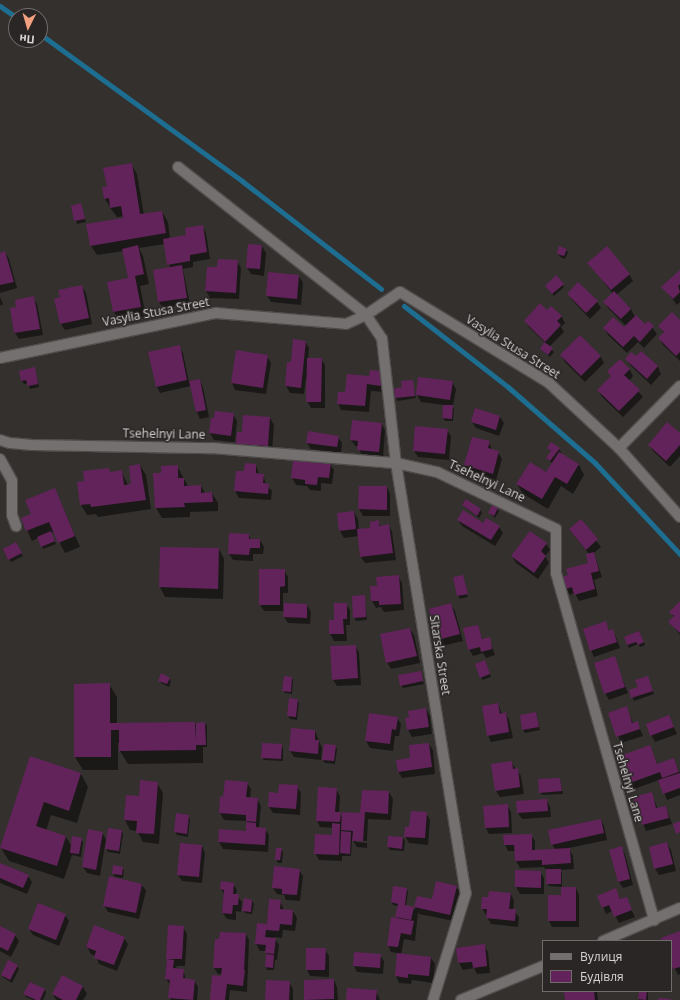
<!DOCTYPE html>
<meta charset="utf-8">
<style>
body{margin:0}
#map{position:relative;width:680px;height:1000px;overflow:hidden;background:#33302e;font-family:"Open Sans",sans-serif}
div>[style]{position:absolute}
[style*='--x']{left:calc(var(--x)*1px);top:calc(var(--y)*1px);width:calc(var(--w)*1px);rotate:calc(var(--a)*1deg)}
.shadow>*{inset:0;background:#0007}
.stream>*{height:5px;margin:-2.5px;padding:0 2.5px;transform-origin:2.5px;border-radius:2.5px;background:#1e6e91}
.building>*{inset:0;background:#62235a}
.roads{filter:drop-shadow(1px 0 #504d4c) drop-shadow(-1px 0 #504d4c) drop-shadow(0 1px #504d4c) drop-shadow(0 -1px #504d4c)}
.minor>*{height:10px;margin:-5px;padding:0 5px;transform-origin:5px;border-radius:5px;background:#74706f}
span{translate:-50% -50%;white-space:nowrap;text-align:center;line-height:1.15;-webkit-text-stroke:3px #292625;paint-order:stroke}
.street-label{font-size:12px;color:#d7d4d3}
.legend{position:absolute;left:542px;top:940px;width:130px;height:52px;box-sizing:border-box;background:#292625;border:1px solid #6f6c6b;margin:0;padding:5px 7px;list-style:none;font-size:12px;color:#d7d4d3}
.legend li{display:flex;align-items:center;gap:8px;height:20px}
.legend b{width:20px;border:1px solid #6f6c6b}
.north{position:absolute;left:8px;top:8px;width:40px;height:40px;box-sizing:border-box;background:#292625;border:1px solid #6f6c6b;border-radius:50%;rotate:185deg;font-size:11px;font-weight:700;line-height:16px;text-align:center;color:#d7d4d3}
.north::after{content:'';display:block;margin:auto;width:14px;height:18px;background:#f2a07f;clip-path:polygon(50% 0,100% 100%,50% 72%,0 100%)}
</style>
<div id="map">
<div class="shadow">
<div style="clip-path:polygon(131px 164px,137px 174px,144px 215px,162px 212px,168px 222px,170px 239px,187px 236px,202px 226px,206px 233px,210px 259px,193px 262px,193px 267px,183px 269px,190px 304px,163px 308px,159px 302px,170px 268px,165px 244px,139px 248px,143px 256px,149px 284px,140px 286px,146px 316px,120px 322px,114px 312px,108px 283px,129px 279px,124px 251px,97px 255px,91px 246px,124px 219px,124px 216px,117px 217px,111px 209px,105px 199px,103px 188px,108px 188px)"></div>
<div style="clip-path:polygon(80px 205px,86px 222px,77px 224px,72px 207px)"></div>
<div style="clip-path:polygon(262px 246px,266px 253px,264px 276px,251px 274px,247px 268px)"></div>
<div style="clip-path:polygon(566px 250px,568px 252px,565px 259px,560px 257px,558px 254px)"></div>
<div style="clip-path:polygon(5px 252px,9px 259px,17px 288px,0 293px,0 254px)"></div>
<div style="clip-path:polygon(237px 261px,241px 268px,239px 299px,210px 298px,206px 291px,208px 268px,218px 268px)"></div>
<div style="clip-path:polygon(589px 263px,629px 274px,633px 281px,616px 295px,631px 309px,635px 317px,645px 325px,648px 322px,657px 334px,644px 348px,638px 342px,627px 353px,608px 335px,604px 328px,624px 329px,626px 326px,608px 308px,605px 302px,613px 294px)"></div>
<div style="clip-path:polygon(680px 271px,680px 302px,677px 305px,663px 287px)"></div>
<div style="clip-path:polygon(299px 276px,303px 283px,301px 305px,271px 302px,267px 296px)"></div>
<div style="clip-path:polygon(563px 285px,564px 287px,554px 296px,548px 289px)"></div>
<div style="clip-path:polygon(82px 287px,86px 293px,92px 324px,65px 330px,61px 324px,55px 299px)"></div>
<div style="clip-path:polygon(568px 294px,597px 302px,601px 308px,590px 319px,572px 300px)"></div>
<div style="clip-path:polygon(0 297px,3px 304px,1px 306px,0 304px)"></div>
<div style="clip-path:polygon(33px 297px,37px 304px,43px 335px,19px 339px,15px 333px,11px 309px,17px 307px)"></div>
<div style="clip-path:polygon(547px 312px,561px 316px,565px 323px,561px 327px,564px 332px,549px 347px,554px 352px,550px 357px,541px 349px,545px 343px,529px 327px,525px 321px)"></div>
<div style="clip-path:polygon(680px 321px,680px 361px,663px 345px,659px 338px,664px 333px,659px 326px)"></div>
<div style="clip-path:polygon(580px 336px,601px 357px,604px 363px,585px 382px,565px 362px,561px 355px)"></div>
<div style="clip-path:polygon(305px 341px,309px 348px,308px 359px,321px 359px,325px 365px,325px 408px,311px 408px,307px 401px,307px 379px,306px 378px,304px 394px,290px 393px,286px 386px,288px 363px,292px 363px)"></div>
<div style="clip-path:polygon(179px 347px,183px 353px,189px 382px,200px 380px,203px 387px,209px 417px,200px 419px,197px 412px,191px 386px,160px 393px,157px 387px)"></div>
<div style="clip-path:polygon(641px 352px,658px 367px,661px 374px,651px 385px,630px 365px,627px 359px,636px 358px)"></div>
<div style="clip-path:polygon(267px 356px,271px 363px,266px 394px,235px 390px,232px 383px)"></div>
<div style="clip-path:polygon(620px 360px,630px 370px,633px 376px,629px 381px,643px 397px,623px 417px,602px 397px,598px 390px,612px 377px,608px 371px)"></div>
<div style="clip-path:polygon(34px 368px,39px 387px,30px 389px,28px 383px,24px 384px,22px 381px)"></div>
<div style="clip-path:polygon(382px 372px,384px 392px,371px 391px,369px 412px,341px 410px,338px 403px,346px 394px,370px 377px)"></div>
<div style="clip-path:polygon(412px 381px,416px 398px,398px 401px,396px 398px,403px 388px)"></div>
<div style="clip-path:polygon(452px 382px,456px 389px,453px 406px,452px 406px,454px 409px,453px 421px,445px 421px,443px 418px,444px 405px,421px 402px,417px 395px)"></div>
<div style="clip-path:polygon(476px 409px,500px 417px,504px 423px,499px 436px,476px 428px,472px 422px)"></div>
<div style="clip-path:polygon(233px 414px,237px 421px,235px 442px,214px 440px,210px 433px,212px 419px)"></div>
<div style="clip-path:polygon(270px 418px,274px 425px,272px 452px,241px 450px,237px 443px,243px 433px)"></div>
<div style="clip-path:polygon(382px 424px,385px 431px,383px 458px,362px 456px,358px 446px,355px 446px,351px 440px)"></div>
<div style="clip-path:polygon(447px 430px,451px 436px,449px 460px,418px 457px,414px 451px)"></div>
<div style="clip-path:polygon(680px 435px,680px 456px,670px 467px,653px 451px,649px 445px)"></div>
<div style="clip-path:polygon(338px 437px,342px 443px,341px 453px,311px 449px,307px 443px)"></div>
<div style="clip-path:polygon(472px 438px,489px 442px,492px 450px,498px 452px,502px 459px,496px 480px,468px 472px,465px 465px)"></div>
<div style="clip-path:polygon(548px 448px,559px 449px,561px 452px,560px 454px,579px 465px,584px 475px,573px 494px,561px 486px,548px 509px,523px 494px,517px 484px,547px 473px,553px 464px,547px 458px,551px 452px)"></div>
<div style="clip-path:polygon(330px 464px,334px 470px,332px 484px,321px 483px,321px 491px,310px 490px,307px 486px,296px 485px,292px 478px)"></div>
<div style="clip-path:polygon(140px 465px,146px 475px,151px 509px,98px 517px,96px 514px,87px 515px,81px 505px,78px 483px,85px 482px,108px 469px,111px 473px,121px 471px,128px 485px,132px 485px)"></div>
<div style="clip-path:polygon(256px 465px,259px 474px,263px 475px,266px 484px,272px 491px,271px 500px,239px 498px,235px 491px,245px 472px)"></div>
<div style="clip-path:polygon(177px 466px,188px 486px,201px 486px,205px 493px,212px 493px,218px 503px,218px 511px,190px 512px,190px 517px,162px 518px,156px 508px,154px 474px,162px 474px)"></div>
<div style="clip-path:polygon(360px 487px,387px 487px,390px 494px,390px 516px,363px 516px,359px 509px)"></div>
<div style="clip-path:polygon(55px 489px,80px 547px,65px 553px,54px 532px,51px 533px,56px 544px,43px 549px,38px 538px,32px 541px,22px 519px,32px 515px)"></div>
<div style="clip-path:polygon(463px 506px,480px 510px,482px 513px,479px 518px)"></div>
<div style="clip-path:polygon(497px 509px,499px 511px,495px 518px,489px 513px)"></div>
<div style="clip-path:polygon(354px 512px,358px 519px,359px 530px,372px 529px,378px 522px,381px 527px,389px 526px,392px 532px,396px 560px,365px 563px,361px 557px,359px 536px,344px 538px,340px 531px,338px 514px)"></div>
<div style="clip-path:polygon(458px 520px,499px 527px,503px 533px,495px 546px,462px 526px)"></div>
<div style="clip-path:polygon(581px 520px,601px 547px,594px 553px,602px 577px,594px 580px,598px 596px,579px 601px,575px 593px,570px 595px,566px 588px,589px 564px,589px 554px,570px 530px)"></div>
<div style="clip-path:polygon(249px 535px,251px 540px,260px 540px,264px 547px,263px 554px,253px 554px,253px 561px,233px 560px,229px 554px)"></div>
<div style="clip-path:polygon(16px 544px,23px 556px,11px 562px,4px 550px)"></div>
<div style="clip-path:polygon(546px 544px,550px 550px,545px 556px,549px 563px,538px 579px,516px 563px,512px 556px)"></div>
<div style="clip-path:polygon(161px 548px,219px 549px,224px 559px,223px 599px,165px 597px,160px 587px)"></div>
<div style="clip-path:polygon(284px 570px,288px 577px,288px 593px,283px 593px,283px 609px,307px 605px,311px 612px,310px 624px,288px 623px,284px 617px,285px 611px,264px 611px,260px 605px)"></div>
<div style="clip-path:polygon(398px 576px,402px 583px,404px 610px,384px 612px,381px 607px,376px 608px,372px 601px,371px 587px,378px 587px)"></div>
<div style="clip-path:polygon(462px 576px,468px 597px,460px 599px,458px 596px)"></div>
<div style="clip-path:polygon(364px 596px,367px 620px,356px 621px,354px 618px)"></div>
<div style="clip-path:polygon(680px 603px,680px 635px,670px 622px,674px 618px,671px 612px)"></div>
<div style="clip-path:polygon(346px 604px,350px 610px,350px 625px,346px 625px,347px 641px,334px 641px,330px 634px,330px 621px,335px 621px)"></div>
<div style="clip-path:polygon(451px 605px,455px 611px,463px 641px,442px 646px,438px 640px)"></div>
<div style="clip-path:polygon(605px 623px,610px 632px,613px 631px,616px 637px,620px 648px,594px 657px,591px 650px)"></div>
<div style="clip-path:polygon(477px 626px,483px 640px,489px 639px,495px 655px,486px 658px,483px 653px,473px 656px,469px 649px)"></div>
<div style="clip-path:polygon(410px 629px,414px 635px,420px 663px,391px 669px,387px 662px)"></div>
<div style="clip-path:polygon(641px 635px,645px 645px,640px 647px,638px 644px,629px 648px,625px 638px)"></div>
<div style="clip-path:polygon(355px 646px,359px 652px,361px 685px,337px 686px,333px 680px)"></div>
<div style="clip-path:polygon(614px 658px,628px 693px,609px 700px,605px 693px)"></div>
<div style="clip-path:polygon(486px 664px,491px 677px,482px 680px,481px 677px)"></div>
<div style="clip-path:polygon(420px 672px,424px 684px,403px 688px,401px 685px)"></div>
<div style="clip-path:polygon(169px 678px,171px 681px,169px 687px,161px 683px,159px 680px)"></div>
<div style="clip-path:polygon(292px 678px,293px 681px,292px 694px,285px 693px,283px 690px)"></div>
<div style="clip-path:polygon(649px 680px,654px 694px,634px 701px,630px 691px,639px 688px)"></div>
<div style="clip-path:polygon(109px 684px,117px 697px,117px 724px,195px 723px,197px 727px,205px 723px,207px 726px,207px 747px,203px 747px,203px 763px,128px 764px,120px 751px,120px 743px,118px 743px,118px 770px,83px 770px,75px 757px,75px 685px)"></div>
<div style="clip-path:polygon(290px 699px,297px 700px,299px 703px,297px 720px,290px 719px,288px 716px)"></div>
<div style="clip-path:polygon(498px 704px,502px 714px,506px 714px,509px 720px,513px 738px,491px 742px,488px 735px)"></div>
<div style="clip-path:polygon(626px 707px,633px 723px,637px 722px,643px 736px,621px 743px,609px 713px)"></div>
<div style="clip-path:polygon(426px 709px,430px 716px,432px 734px,412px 737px,408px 730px,406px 719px,411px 719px)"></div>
<div style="clip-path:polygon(536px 713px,540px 730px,525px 733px,523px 730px)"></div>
<div style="clip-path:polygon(370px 714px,397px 718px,401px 724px,399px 736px,395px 736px,393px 751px,370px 748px,366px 741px)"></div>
<div style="clip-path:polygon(669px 716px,677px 734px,655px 742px,651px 735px)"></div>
<div style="clip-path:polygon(315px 731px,322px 748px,321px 760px,294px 757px,290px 751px)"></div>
<div style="clip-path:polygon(429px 744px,433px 750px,435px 774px,402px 778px,398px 771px)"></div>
<div style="clip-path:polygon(281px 745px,283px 748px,283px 761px,264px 760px,262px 757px)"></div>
<div style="clip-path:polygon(335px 746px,337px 749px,335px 764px,325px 763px,323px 760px)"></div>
<div style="clip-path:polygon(649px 747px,658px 765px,674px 759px,680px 773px,680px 795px,667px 800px,659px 780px,634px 789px,621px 757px)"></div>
<div style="clip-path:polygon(31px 758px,81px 774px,88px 787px,77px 823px,51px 815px,46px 831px,66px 837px,72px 847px,81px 839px,83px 842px,81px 857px,72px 855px,64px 879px,9px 861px,1px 848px)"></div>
<div style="clip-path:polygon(511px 762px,521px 776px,524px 794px,500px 797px,496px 791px)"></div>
<div style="clip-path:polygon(560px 779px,563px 794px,542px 795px,540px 792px)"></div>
<div style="clip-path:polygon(157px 783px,163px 793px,159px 844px,143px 842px,137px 831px,130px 830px,125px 820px,126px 796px,140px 797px)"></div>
<div style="clip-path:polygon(247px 783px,251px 789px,250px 799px,257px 799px,261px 806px,259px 828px,265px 829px,269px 835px,268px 852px,223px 849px,219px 842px,220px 830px,247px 832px,247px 821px,224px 820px,220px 813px,224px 798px)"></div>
<div style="clip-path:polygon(297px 786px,301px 793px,300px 815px,273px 813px,269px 807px,279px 794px)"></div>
<div style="clip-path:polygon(336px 789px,340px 796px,339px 813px,343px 818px,361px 814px,389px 792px,393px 799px,391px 820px,368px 819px,367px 841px,356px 840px,356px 842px,367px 843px,367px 848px,357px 847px,352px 839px,351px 856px,342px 856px,342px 861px,319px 860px,315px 853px,333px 836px,333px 828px,320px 827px,317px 821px)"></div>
<div style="clip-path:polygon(651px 793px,658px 809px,666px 807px,672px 824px,646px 831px,642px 821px,639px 821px,635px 815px,633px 805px)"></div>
<div style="clip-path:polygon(546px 800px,550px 806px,551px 817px,522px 819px,518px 813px)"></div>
<div style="clip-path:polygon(507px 805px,511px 812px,512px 833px,489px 834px,486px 828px)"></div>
<div style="clip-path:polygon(426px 813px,430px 820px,428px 845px,409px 843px,405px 836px,410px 828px)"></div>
<div style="clip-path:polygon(177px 814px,188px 816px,190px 819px,188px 837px,177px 835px,175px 832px)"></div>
<div style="clip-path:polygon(601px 820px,604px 826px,607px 840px,569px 848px,573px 856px,574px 869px,561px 870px,562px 873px,562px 888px,576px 888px,579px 895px,579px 927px,552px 927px,549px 921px,562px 896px,562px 887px,549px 886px,547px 883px,547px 872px,544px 867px,520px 868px,516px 861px,515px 851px,508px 851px,505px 845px,531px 835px,535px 841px,535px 851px,555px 850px,552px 844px)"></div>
<div style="clip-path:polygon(122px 831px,123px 834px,120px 854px,108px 852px,106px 849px)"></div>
<div style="clip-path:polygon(102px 833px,106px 839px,100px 876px,87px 873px,83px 867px)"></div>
<div style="clip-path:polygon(403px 838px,405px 841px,404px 851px,390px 850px,388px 847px)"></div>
<div style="clip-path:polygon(667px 843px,671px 850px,676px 871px,659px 875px,655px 869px)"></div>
<div style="clip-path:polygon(202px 846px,205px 853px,202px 883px,182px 881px,178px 875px)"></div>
<div style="clip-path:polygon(621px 847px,625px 854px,633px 885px,623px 888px,619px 882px)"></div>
<div style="clip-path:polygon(281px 849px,283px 852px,282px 863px,278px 863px,276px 860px)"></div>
<div style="clip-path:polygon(0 864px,28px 876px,32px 882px,27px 894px,0 883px)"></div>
<div style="clip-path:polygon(122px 868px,124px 870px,123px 878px,115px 877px,113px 874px)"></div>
<div style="clip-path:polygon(299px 870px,303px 876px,300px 901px,286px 900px,284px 895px,277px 894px,273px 888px)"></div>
<div style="clip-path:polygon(516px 871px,540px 872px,544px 878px,544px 894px,520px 894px,516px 887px)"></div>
<div style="clip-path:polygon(233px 884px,237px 890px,236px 895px,242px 902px,241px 912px,236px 911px,236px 920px,227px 919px,223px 913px,225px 896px,221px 889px)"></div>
<div style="clip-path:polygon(142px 885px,146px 891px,139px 919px,108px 912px,104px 905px)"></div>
<div style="clip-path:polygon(456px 886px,460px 893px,454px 921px,419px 914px,418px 912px,415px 941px,404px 939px,401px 955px,431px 958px,435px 964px,433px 983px,412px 980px,411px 984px,399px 983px,396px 976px,398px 953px,391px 952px,388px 945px,398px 919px,396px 916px,399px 906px,393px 905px,392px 902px,406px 888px,408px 891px,406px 906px,413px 908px,415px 910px,417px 897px,433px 901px)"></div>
<div style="clip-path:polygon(615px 889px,621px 900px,626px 898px,635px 917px,619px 923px,613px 911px,606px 914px,603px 907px)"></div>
<div style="clip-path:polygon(511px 894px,514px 901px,513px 910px,519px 917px,518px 927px,491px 924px,482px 908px)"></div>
<div style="clip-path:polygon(252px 901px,254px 904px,252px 914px,245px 913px,242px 909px)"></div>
<div style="clip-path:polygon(280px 901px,284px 910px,293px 911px,297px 918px,295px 931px,283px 930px,282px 938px,274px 937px,279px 945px,277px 960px,275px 960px,274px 970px,267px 970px,266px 967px,266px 951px,260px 951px,256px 944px)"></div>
<div style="clip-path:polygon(65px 915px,69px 921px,59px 946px,33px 935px,29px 929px)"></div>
<div style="clip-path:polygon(169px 926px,183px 927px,187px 934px,185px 966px,176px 966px,177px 969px,183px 970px,186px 980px,194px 980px,198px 987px,197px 1000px,171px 1000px,170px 998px,171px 986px,166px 979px)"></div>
<div style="clip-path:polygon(0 927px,15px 935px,19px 941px,11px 957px,0 951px)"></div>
<div style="clip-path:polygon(680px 932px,680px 974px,678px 975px,671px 961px,671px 941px,664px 941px)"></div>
<div style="clip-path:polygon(246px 934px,249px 940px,247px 992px,230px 990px,229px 1000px,211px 1000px,222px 977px,222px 974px,218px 974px,214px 968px)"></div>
<div style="clip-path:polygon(124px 938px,128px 944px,117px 971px,99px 964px,96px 956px,91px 954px,87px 947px)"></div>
<div style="clip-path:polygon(484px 945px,488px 952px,490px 973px,477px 974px,474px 968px,463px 970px,459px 963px,457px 948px)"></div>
<div style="clip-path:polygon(325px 949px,329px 956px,329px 977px,310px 976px,307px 970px)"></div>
<div style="clip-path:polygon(380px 955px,384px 961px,383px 974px,357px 972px,354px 966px)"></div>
<div style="clip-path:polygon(17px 966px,19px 969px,12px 983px,4px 978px,2px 975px)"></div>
<div style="clip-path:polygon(62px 977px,83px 987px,87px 994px,83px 1000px,56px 1000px,53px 994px)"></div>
<div style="clip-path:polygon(334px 980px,337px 987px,338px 1000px,305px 1000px,305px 981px)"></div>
<div style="clip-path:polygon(289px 982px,293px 989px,293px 1000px,266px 1000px)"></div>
<div style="clip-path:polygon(30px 983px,45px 990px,46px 993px,43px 1000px,33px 1000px,26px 997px,25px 994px)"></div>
<div style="clip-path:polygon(376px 991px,380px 1000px,347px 1000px)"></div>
<div style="clip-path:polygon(565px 991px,597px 991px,598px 1000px,566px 1000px)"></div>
<div style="clip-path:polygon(640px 991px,648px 991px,648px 1000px,639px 1000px)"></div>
</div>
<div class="stream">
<div style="--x:0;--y:6;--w:19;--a:35"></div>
<div style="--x:40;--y:34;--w:250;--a:36"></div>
<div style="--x:242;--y:181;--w:176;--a:37.8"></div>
<div style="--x:404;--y:306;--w:132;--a:37.9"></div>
<div style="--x:508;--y:387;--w:116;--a:41.1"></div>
<div style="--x:595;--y:463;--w:125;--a:47"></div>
</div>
<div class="building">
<div style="clip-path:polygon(132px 163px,140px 214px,162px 211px,166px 233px,90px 246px,86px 224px,123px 218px,121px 206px,110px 208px,109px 198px,104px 199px,102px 187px,107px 187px,103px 168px)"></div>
<div style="clip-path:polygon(81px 203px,85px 219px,74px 221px,71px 206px)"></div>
<div style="clip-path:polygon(203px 225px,207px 252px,190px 255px,190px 261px,167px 265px,163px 239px,186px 235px,185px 228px)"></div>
<div style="clip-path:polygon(248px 244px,262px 245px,260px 269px,246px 268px)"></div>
<div style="clip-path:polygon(138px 245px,144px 274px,135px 276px,141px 307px,113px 312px,107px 282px,128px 278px,122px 249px)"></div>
<div style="clip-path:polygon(559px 246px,567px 249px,564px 256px,557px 254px)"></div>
<div style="clip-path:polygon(607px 246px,630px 274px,611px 290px,587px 263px)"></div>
<div style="clip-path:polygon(5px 251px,14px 282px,0 285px,0 253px)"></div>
<div style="clip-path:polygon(218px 259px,238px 260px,236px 293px,205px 291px,207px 267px,217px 267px)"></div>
<div style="clip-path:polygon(182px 265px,187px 298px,158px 302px,153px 270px)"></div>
<div style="clip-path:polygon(680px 270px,680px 284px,678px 286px,680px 292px,673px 299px,661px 287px)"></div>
<div style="clip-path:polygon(268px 272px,299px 275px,297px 299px,266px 296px)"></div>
<div style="clip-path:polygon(556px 275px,564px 284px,552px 294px,545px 286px)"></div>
<div style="clip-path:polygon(578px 282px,598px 301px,586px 313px,567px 294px)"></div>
<div style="clip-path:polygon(82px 285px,89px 318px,60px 324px,54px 299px,60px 297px,58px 290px)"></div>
<div style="clip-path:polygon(614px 291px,631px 309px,621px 319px,603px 302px)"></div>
<div style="clip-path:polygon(34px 296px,40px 329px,14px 333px,10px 308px,16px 307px,15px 300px)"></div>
<div style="clip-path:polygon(540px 303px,547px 310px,551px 306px,562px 316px,557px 321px,561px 325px,545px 342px,524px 321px)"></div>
<div style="clip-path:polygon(672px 312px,680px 320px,680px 352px,676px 356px,658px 338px,664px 332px,658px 326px)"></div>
<div style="clip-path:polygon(636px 315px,645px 324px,648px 321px,654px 326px,640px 342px,634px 336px,623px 347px,603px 328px,613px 317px,624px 327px)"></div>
<div style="clip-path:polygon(580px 335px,601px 356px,581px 376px,560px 355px)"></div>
<div style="clip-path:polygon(293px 339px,306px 341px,301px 388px,285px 386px,287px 362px,291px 362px)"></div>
<div style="clip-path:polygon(544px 342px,553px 348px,548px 355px,540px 349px)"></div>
<div style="clip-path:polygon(180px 345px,187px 380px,156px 387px,148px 352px)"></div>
<div style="clip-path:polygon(236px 350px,268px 355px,263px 388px,231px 383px)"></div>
<div style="clip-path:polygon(641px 351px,658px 366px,647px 379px,625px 359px,631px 352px,636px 356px)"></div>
<div style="clip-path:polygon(307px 358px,322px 358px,321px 402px,306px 402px)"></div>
<div style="clip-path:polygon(620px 359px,630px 369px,624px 375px,640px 390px,619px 411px,597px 390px,611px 376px,607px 371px)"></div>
<div style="clip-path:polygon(35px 367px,38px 384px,28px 386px,26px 380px,21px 381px,19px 371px)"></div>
<div style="clip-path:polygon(370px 370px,382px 371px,381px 386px,367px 384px,365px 406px,337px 404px,338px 392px,345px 392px,347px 374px,369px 376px)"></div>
<div style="clip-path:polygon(418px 377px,453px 381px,450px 400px,416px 395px)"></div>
<div style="clip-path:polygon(200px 379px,206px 410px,196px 412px,189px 381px)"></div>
<div style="clip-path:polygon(413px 380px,415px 396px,395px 398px,394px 389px,402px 387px,401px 381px)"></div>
<div style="clip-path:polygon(443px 405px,453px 405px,452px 419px,442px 418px)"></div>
<div style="clip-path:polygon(475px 408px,500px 416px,496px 430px,471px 422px)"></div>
<div style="clip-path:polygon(215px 411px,234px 413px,231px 436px,209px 433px,211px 418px,214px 418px)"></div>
<div style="clip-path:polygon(243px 415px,270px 417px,268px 446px,236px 444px,237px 432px,242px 432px)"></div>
<div style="clip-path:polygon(352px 420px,382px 423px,379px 452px,357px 450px,358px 441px,350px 440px)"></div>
<div style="clip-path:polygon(667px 422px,680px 433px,680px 445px,666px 461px,648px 445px)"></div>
<div style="clip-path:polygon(415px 426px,448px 429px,445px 454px,413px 451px)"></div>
<div style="clip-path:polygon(308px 431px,339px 436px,337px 447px,306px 443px)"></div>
<div style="clip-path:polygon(472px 437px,490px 441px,488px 448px,499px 451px,493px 474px,464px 465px)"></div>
<div style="clip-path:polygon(551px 442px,560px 448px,550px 461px,546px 458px,551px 451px,547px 448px)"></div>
<div style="clip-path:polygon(559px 452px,579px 464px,567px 484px,555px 477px,542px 499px,516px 484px,530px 462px,546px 472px)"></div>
<div style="clip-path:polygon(293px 460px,331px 463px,329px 478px,318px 477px,317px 485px,305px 484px,305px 480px,291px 478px)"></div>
<div style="clip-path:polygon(245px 463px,256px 464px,256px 473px,264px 474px,263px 483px,269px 484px,268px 494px,234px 491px,236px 471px,244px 471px)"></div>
<div style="clip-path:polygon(140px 464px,146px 500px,91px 507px,90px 504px,80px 505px,77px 482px,84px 481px,83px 471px,109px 468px,110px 472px,122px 470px,124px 485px,131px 484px,129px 466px)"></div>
<div style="clip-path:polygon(178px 465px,178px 478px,184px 478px,184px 486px,201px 485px,201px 493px,212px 492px,213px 502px,184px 503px,185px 507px,155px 508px,153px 473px,161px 473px,161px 466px)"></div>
<div style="clip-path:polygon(359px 486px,387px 486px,387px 510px,358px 509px)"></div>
<div style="clip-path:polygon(55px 488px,75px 536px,58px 543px,49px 522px,26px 531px,21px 518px,31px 514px,25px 500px)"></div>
<div style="clip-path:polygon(466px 499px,481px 509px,477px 516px,462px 505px)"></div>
<div style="clip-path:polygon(492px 505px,498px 508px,494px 516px,488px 513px)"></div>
<div style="clip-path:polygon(463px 510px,483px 523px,486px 518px,500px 526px,491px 540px,457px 520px)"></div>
<div style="clip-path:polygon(354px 511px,356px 529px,339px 531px,337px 513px)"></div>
<div style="clip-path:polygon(581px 519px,598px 539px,586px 550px,569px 529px)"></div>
<div style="clip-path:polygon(379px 520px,379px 526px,389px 524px,393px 553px,360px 557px,357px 529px,370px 528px,370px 522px)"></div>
<div style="clip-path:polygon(51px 531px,55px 541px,41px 547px,37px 537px)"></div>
<div style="clip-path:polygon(530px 531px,547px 543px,541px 551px,546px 556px,534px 573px,511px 556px)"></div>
<div style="clip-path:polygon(229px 533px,249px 534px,249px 539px,260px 539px,260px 548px,250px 548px,249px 555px,228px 554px)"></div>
<div style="clip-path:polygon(16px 542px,22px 553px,8px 560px,3px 549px)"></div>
<div style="clip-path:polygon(160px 547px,219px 548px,218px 589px,159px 587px)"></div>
<div style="clip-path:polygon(594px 552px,599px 571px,591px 573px,595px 589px,574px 595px,572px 587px,565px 589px,562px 577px,568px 575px,566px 569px,588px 563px,586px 554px)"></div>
<div style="clip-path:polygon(259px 569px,285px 569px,285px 586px,280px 587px,280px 605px,259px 605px)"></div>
<div style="clip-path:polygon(399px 575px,401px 604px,379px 605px,379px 601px,371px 601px,370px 586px,377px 586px,376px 577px)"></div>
<div style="clip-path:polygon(463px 575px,468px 594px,457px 596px,453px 577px)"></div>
<div style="clip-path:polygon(365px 595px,366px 617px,353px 618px,352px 596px)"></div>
<div style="clip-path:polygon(680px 601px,680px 633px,668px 622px,674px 616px,669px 612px)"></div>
<div style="clip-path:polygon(284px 603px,307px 604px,307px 618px,283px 617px)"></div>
<div style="clip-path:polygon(334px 603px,347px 603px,347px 619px,343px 619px,344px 634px,329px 634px,329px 620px,334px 620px)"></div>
<div style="clip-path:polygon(451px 603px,460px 634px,437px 640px,429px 609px)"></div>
<div style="clip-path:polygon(606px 621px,609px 631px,613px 629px,617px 642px,590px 651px,583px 629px)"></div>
<div style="clip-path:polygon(478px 625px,482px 639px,490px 637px,492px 649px,481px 652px,480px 647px,468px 650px,463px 628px)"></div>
<div style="clip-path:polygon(410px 628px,417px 656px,386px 663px,380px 634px)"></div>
<div style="clip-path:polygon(639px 631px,644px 642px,638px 645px,636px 642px,627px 645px,624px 637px)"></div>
<div style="clip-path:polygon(356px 645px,358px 678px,332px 680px,330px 646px)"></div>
<div style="clip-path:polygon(615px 656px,625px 687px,604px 694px,594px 663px)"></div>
<div style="clip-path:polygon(485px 660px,490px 674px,480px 678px,475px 664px)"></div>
<div style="clip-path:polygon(421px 671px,423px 681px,400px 686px,398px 675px)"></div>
<div style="clip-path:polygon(161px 673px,170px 678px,167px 684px,158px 681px)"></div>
<div style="clip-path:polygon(284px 676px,292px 677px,291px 692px,282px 691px)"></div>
<div style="clip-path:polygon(648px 676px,653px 691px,631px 698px,629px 690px,638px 687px,635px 680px)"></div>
<div style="clip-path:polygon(110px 683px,110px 723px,195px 722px,196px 742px,196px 723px,205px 722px,206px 745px,196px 745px,196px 750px,119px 751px,119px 730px,111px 730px,111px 757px,74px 757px,74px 684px)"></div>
<div style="clip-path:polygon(289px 698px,298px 699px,296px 717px,287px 716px)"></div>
<div style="clip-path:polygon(498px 703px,500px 714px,506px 712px,509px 732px,487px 736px,482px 706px)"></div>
<div style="clip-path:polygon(627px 706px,632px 723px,638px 721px,640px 729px,616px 737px,608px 713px)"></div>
<div style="clip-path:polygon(426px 708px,429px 727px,407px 730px,405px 718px,409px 718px,408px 711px)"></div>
<div style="clip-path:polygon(536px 712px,539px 727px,522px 730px,520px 715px)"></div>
<div style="clip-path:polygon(369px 713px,398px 717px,396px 730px,392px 729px,390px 744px,365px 741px)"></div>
<div style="clip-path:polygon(669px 715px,674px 727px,650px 736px,646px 724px)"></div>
<div style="clip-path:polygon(291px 728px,315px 730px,315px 740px,319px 740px,318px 754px,289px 751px)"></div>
<div style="clip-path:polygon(262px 743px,282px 744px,281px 759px,261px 758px)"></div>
<div style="clip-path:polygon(429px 743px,432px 767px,398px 772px,396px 760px,410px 758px,409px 745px)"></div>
<div style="clip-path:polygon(324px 744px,336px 745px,334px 761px,322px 760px)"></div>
<div style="clip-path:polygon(650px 745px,657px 764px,674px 758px,679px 772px,662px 778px,660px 772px,630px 783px,620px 756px)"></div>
<div style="clip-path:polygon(30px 756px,81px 773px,69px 811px,44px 802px,36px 826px,66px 836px,57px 866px,0 848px)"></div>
<div style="clip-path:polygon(512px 761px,513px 769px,518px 768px,520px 787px,495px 791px,491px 764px)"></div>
<div style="clip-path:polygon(680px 773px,680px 788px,663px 794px,658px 780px)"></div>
<div style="clip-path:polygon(560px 778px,562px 791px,539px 793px,538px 779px)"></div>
<div style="clip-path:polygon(140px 780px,158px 782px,154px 834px,136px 833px,137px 821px,124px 820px,126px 795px,139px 796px)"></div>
<div style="clip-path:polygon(225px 780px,248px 782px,246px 797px,258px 798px,256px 822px,246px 821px,246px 815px,219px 813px,220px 796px,223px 797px)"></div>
<div style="clip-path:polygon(279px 784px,298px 785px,296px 809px,268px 807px,269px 792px,278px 793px)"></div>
<div style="clip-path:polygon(318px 787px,337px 788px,335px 812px,341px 812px,340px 822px,316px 821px)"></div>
<div style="clip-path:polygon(362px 790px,389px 791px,388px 814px,365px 812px,363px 841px,352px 841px,353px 831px,341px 830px,342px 812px,360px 813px)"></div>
<div style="clip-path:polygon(652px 792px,656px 808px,666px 806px,669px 818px,642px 825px,639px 814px,634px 815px,632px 805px,635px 804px,633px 797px)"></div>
<div style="clip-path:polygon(547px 799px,548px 811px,517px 813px,516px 801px)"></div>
<div style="clip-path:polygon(508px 804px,509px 827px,485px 828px,483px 806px)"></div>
<div style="clip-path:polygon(411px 811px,427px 812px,425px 838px,404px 837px,405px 827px,409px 827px)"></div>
<div style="clip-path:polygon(176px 813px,189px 815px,187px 834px,174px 832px)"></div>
<div style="clip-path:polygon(601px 819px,604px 833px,551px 845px,548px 830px)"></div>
<div style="clip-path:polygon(680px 821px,680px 832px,676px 834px,673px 824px)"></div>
<div style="clip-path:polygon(246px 822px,256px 823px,256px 827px,266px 828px,265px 845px,218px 842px,219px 829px,246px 831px)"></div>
<div style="clip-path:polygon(332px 823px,340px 824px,339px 855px,314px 854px,315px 834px,332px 835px)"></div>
<div style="clip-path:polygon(108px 828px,122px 830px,119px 851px,105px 849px)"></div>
<div style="clip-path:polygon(88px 829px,103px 832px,96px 870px,82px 867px)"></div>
<div style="clip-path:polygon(341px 831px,351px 832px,350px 854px,340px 853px)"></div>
<div style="clip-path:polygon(532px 834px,532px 850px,570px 848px,571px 863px,542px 865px,542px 860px,515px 861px,514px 845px,504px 845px,503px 835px)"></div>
<div style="clip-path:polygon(72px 836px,82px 838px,79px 854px,70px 853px)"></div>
<div style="clip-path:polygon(388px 836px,403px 837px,402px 849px,387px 847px)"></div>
<div style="clip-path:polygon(667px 842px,673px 864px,654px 869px,649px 847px)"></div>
<div style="clip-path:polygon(180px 843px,202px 845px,199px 877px,177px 875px)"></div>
<div style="clip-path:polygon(622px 846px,630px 879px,618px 882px,609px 850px)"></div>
<div style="clip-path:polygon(276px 848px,282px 848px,280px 860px,275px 860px)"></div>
<div style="clip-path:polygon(0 863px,29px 875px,23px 888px,0 878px)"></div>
<div style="clip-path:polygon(113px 865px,123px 867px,122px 875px,112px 874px)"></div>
<div style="clip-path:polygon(274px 866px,300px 869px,297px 895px,282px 894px,282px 889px,272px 888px)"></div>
<div style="clip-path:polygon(546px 869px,561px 869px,561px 884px,546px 884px)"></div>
<div style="clip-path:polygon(515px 870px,541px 871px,541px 888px,515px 887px)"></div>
<div style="clip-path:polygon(109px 876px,142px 884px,136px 913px,103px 906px)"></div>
<div style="clip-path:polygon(221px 881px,234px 883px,233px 894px,239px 894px,238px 905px,233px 905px,232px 914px,222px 913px,224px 890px,220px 889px)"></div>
<div style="clip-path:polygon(436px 881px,457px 886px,450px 915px,414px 907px,417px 896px,432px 899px)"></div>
<div style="clip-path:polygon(393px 886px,407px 888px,405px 905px,414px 907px,411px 920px,395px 917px,398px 904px,391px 902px)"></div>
<div style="clip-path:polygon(561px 887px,576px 887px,576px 921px,548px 921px,548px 895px,561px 895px)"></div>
<div style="clip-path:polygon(616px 888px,620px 899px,627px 897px,632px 910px,614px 917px,609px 905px,602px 908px,597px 896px)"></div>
<div style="clip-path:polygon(489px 891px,511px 893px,509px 909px,516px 909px,515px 921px,486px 918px,487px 909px,481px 909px,482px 897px,488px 897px)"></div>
<div style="clip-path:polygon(244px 898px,252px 900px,251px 912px,242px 911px)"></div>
<div style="clip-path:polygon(269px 899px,281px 900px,280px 909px,293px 910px,292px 925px,280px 924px,279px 931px,266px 930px,265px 937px,276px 938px,274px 954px,265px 953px,266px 945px,255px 944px,257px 923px,267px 924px)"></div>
<div style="clip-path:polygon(38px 903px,66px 914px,56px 940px,28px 929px)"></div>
<div style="clip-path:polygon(391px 917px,414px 921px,411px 935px,401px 933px,398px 947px,387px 946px)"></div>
<div style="clip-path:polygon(94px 925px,125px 937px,114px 965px,94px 958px,96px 951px,86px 947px)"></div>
<div style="clip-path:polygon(168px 925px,184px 926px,182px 959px,166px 959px)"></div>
<div style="clip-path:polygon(0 926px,16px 934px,8px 951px,0 947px)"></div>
<div style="clip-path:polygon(680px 931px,680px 967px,673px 969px,671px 964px,671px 941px,662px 941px,661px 938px)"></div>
<div style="clip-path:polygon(220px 932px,246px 933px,244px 970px,234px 969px,245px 970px,243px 986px,227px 984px,225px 1000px,210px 1000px,212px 975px,221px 976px,222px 968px,213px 968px,215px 939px,219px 939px)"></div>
<div style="clip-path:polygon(485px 944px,487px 966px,473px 968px,472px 962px,458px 963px,456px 948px)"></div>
<div style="clip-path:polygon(306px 948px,326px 948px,325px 970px,306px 970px)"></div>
<div style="clip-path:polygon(354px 952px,381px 954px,380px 968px,353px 966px)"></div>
<div style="clip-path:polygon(397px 953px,431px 957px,429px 976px,408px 974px,408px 978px,395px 976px)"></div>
<div style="clip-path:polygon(266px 954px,274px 955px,273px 968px,265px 967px)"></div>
<div style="clip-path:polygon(167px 959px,174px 960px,173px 968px,184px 969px,183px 978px,195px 980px,193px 1000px,168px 998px,170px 980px,165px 979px)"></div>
<div style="clip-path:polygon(8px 960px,18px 965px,10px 980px,1px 975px)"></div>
<div style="clip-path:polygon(62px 975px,83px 986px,76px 1000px,63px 1000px,52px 994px)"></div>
<div style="clip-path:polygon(334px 979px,334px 999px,304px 1000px,304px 980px)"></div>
<div style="clip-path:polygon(266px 980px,290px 981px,289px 1000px,265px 1000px)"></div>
<div style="clip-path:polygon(30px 982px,45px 989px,40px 1000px,36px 1000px,23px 994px)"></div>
<div style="clip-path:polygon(347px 988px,377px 990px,376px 1000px,346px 1000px)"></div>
<div style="clip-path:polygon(564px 991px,594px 991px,595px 1000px,565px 1000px)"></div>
<div style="clip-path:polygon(639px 991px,647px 991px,646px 1000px,638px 999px)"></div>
<div style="clip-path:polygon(658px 998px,671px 999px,671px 1000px,658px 1000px)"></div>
</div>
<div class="roads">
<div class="minor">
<div style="--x:178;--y:167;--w:239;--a:38.2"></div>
<div style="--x:366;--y:315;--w:29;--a:56"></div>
<div style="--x:382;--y:339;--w:125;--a:83.6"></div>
<div style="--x:396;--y:463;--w:436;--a:80.8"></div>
<div style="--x:466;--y:893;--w:112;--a:107.1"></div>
<div style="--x:0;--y:358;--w:221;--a:-11.8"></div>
<div style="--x:216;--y:313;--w:130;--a:4.8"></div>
<div style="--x:346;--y:324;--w:22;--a:-24"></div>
<div style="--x:366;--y:315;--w:41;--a:-34.1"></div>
<div style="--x:400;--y:292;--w:175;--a:31.4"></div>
<div style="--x:549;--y:383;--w:96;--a:42.9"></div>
<div style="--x:619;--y:448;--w:92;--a:48.5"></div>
<div style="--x:0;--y:440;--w:10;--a:17"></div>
<div style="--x:10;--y:443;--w:22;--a:5"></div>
<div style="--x:32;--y:445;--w:180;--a:1"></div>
<div style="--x:212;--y:448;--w:185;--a:4.7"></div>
<div style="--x:396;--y:463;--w:42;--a:12.4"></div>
<div style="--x:437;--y:472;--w:132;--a:25.6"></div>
<div style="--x:556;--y:529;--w:44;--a:90"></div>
<div style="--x:556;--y:573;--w:361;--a:74.2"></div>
<div style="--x:619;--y:448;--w:87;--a:-45.5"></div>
<div style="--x:0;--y:459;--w:25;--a:61"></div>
<div style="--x:12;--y:481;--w:34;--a:90"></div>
<div style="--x:12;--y:515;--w:12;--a:70"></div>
<div style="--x:603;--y:941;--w:84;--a:-23.2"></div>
<div style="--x:461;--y:1000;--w:89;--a:-22.5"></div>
</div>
</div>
<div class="street-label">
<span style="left:156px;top:312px;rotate:-11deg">Vasylia Stusa Street</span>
<span style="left:513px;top:347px;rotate:32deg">Vasylia Stusa Street</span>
<span style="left:164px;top:434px;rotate:1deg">Tsehelnyi Lane</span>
<span style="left:487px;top:481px;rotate:25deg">Tsehelnyi Lane</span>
<span style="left:440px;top:655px;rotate:81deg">Sitarska Street</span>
<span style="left:628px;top:782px;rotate:74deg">Tsehelnyi Lane</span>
</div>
<ul class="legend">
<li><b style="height:5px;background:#74706f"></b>Вулиця</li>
<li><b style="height:11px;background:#62235a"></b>Будівля</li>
</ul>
<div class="north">Пн</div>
</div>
